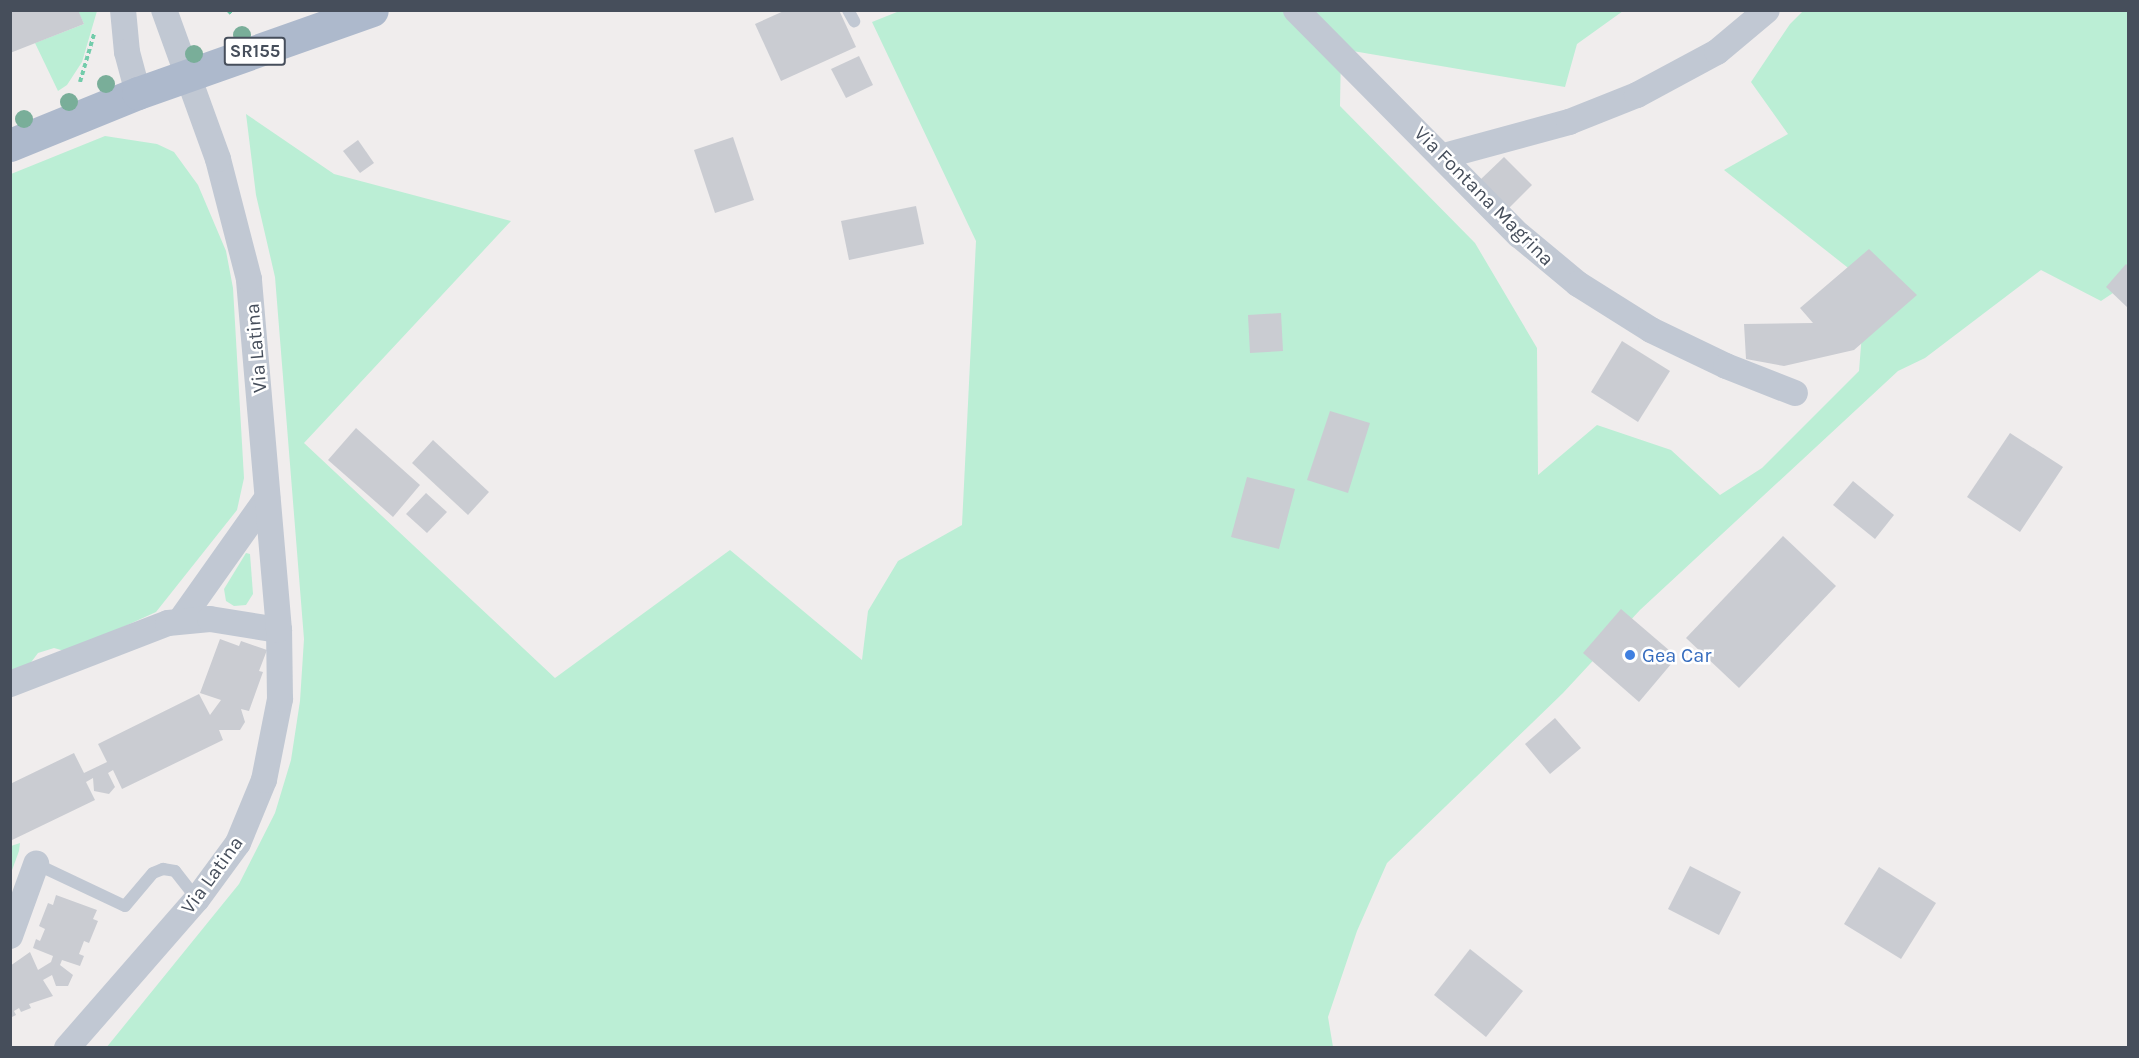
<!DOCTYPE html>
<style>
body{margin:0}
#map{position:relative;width:2139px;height:1058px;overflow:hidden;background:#f0eded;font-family:Karla,sans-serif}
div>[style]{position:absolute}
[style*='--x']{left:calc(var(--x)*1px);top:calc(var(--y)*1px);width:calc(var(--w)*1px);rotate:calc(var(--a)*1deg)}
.green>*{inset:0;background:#bbeed5}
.building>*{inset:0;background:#caccd2}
.path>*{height:4px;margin-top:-2px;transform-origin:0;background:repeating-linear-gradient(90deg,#73ccab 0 4.5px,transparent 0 7.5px)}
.lane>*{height:12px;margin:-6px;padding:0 6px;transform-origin:6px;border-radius:6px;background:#c1c8d3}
.street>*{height:26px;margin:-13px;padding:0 13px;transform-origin:13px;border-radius:13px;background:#c1c8d3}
.primary>*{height:33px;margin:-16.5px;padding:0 16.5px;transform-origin:16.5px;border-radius:16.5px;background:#adb9cc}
.trees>*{width:18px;height:18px;margin:-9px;border-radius:50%;background:#79ae99}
.dots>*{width:16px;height:16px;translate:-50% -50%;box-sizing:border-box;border:3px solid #fff;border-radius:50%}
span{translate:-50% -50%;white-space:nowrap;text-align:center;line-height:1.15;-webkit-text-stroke:5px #fff;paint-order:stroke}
.shield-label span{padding:2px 4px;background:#fff;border:2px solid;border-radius:4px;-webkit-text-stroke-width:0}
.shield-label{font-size:18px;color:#464e5b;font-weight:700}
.street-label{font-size:20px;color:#464e5b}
.shop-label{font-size:20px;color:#366cbe}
.left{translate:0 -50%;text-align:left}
.frame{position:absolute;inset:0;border:12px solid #464e5b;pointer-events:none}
</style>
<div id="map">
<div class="green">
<div style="clip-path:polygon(902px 10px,1623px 11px,1577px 44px,1565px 87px,1341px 49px,1340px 106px,1475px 243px,1537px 348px,1538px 475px,1597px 425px,1671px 450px,1720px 495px,1762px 468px,1859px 371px,1866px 282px,1724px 170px,1788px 134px,1751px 82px,1790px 24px,1804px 10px,2128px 11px,2128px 283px,2101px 301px,2041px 270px,1925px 358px,1898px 371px,1640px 610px,1563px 693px,1387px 863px,1357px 931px,1328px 1017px,1333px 1047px,106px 1048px,239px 884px,275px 813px,291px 760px,300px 701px,304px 639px,275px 277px,256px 195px,246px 114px,334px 174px,511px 221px,304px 443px,555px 678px,730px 550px,862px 660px,868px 611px,898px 561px,962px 525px,976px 241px,872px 22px)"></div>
<div style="clip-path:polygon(78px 11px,97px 11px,82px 62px,67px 85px,58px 91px,35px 43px,84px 24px)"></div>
<div style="clip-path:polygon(105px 136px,157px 144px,174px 152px,198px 185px,226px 251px,233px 288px,244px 478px,237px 510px,156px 612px,68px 652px,54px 648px,38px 653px,29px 665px,11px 670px,11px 174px)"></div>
<div style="clip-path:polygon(246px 553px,250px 554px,253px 594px,246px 605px,234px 606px,226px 601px,224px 589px)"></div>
<div style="clip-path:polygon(20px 843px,19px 851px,11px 873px,11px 846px)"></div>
</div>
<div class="building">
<div style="clip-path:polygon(10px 10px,78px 10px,84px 24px,10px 53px)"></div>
<div style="clip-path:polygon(786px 10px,839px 10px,856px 47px,781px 81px,755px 24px)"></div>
<div style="clip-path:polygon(859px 56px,873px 85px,846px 98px,831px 69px)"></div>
<div style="clip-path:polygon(733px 137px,754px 200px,715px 213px,694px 150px)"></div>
<div style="clip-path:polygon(358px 140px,374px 163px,360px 173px,343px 151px)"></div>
<div style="clip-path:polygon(1504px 157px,1532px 185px,1508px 209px,1480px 180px)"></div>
<div style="clip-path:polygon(916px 206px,924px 244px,849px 260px,841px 221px)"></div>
<div style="clip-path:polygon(1869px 249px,1917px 295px,1854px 350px,1784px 366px,1746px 359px,1744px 324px,1813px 323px,1800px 308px)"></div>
<div style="clip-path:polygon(2126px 264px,2128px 266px,2128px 308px,2106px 287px)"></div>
<div style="clip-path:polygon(1281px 313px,1283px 351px,1250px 353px,1248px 315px)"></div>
<div style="clip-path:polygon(1622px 341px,1670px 371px,1638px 422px,1591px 392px)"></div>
<div style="clip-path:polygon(1330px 411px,1370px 423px,1348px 493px,1307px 480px)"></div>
<div style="clip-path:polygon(356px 428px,420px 485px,393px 517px,328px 460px)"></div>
<div style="clip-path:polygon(2010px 433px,2063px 467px,2020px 532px,1967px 497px)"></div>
<div style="clip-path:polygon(433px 440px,489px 492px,468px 515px,412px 463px)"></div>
<div style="clip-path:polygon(1247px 477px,1295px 489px,1279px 549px,1231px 537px)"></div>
<div style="clip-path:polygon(1853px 481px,1894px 515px,1875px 539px,1833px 505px)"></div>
<div style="clip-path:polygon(426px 493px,447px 512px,427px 533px,406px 514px)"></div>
<div style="clip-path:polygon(1783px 536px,1836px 586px,1739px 688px,1686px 638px)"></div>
<div style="clip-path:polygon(1621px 609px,1677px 657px,1639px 702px,1583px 653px)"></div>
<div style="clip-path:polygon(220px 639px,239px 646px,241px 641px,267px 650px,259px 671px,263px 672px,249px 711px,241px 709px,245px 722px,240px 730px,219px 730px,223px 740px,122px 789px,113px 770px,108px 773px,115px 787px,109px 794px,94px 791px,93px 778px,86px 782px,95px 800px,10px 841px,10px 784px,74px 753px,84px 773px,107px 762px,98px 744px,199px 694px,210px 715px,221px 700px,200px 693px)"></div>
<div style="clip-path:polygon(1555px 718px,1581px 748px,1550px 774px,1525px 744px)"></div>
<div style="clip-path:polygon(1690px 866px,1741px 892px,1719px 935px,1668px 909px)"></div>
<div style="clip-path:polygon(1879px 867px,1936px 903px,1901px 959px,1844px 924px)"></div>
<div style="clip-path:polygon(56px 895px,97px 910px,93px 919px,98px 921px,89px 943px,84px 941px,79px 954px,84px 956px,80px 966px,62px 960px,60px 965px,73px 975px,68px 986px,56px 986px,52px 975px,43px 980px,53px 996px,29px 1004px,31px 1008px,21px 1012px,19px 1008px,14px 1011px,16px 1015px,10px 1018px,10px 966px,30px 952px,38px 970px,51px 962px,53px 956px,33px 948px,36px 939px,40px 941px,45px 929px,39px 926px,48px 903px,53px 905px)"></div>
<div style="clip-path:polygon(1470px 949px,1523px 991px,1486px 1037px,1434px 995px)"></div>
</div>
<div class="path">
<div style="--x:228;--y:10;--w:6;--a:45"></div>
<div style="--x:80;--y:82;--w:50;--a:-73.7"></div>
</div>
<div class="lane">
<div style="--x:848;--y:10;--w:13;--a:61"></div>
<div style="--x:36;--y:864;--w:98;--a:25.3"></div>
<div style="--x:125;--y:906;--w:43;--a:-49.7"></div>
<div style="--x:153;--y:873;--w:11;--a:-22"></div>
<div style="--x:163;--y:869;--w:12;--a:9"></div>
<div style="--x:175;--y:871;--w:36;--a:52"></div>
</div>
<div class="street">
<div style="--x:123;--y:10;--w:42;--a:84.6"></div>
<div style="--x:127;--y:52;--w:42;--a:75"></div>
<div style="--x:1296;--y:10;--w:317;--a:45.3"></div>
<div style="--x:1519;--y:235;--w:77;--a:39.7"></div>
<div style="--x:1578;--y:284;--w:86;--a:32.2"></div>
<div style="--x:1651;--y:330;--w:83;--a:25.6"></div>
<div style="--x:1726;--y:366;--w:74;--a:21.4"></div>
<div style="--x:1444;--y:156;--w:130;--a:-15.2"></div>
<div style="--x:1569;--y:122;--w:73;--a:-21.7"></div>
<div style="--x:1637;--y:95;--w:91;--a:-28.3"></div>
<div style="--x:1717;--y:52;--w:65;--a:-40"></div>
<div style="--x:180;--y:621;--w:151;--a:-54.7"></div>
<div style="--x:10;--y:684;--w:169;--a:-21.1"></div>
<div style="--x:168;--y:623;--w:42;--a:-5.4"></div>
<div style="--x:210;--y:619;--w:70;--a:9.1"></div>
<div style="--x:10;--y:936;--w:77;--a:-70.1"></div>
<div style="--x:67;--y:1048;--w:198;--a:-48.9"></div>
<div style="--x:197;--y:899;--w:69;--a:-53.8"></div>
<div style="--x:238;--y:843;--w:68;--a:-67.6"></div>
<div style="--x:264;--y:780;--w:83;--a:-78.8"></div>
<div style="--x:280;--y:699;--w:69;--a:-90.8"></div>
<div style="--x:279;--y:630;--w:352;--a:-94.9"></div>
<div style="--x:249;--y:279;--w:124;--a:-104.5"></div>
<div style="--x:218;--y:159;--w:158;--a:-109.9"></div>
</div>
<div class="primary">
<div style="--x:10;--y:145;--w:138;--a:-22.1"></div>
<div style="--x:138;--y:93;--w:248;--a:-19.5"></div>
</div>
<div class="trees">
<div style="left:242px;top:35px"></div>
<div style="left:194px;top:54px"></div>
<div style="left:106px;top:84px"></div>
<div style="left:69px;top:102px"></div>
<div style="left:24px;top:119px"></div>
</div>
<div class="dots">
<div style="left:1630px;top:655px;background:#3f7fe0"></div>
</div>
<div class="shield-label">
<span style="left:255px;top:51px">SR155</span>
</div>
<div class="street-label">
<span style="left:1484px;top:196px;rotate:45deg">Via Fontana Magrina</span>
<span style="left:256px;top:348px;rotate:-95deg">Via Latina</span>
<span style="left:212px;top:875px;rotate:-54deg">Via Latina</span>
</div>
<div class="shop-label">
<span class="left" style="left:1642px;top:655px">Gea Car</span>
</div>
<div class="frame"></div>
</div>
